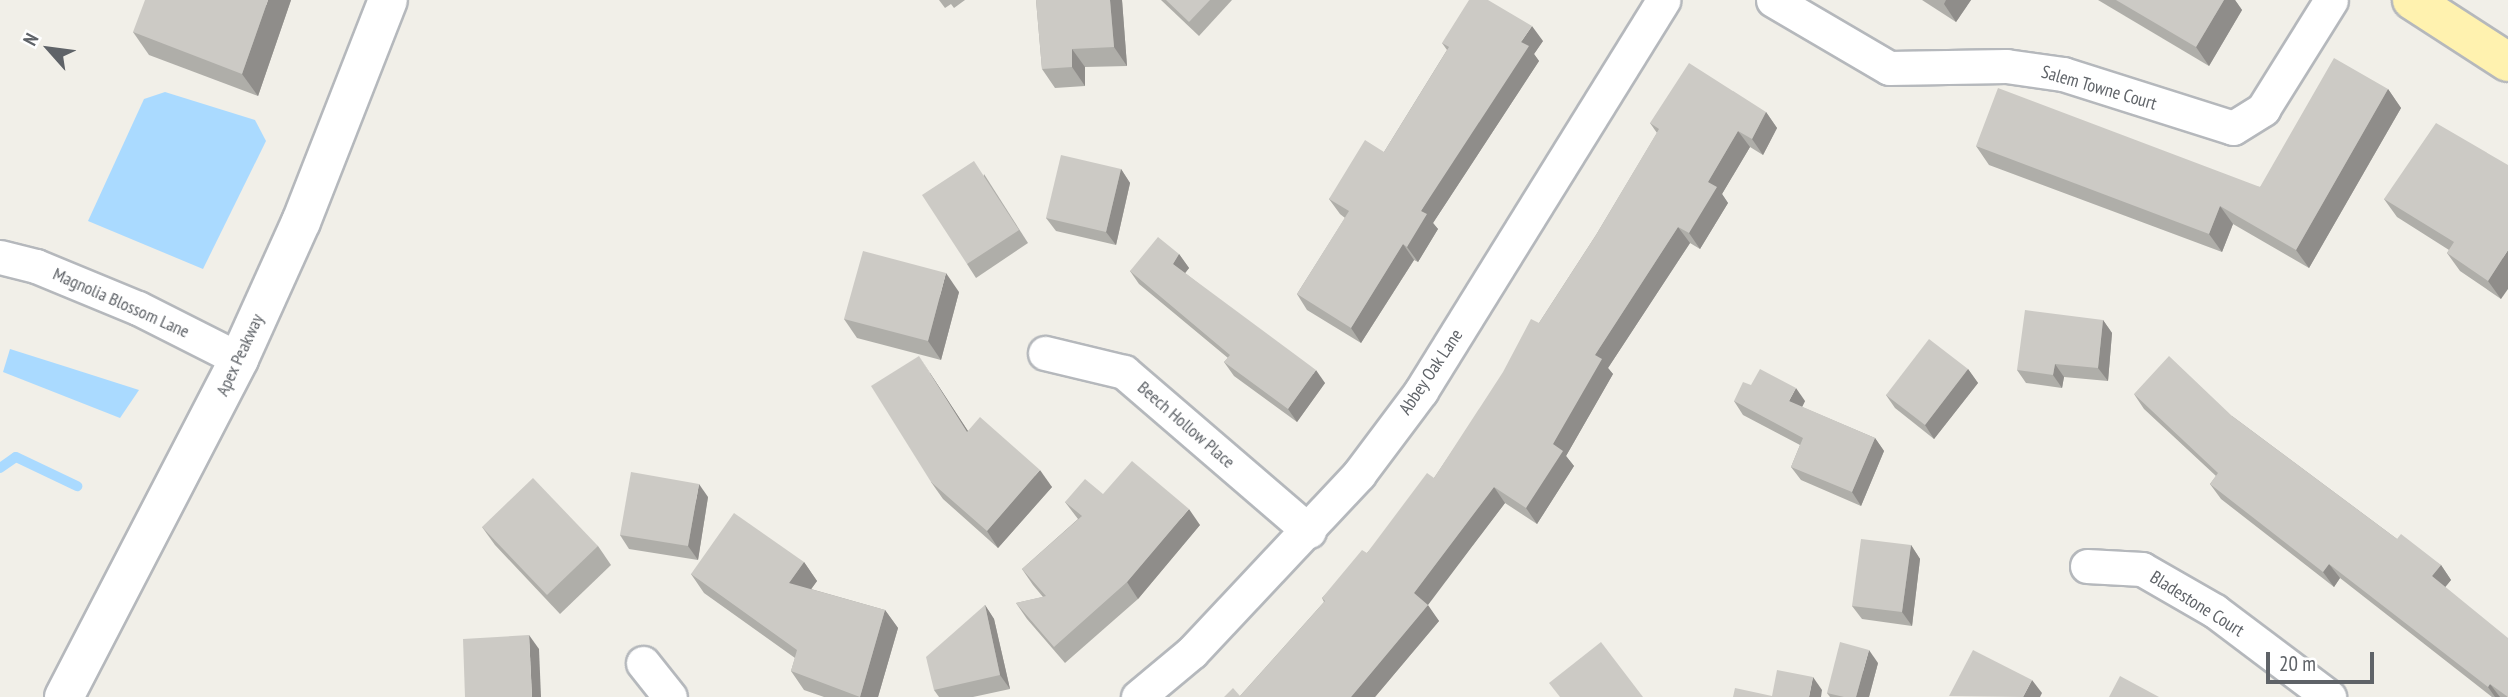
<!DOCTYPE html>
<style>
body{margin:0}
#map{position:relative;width:2508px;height:697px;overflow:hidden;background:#f1efe8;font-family:"PT Sans Narrow",sans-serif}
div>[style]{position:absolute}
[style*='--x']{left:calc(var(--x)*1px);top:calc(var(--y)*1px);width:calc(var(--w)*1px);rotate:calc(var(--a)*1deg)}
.water>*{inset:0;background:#aadaff}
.stream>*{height:10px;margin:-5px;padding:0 5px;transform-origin:5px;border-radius:5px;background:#aadaff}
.roads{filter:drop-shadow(2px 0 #b5b8bc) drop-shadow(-2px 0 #b5b8bc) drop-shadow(0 2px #b5b8bc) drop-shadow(0 -2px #b5b8bc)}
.street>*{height:33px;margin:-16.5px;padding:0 16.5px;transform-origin:16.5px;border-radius:16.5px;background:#fff}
.secondary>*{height:38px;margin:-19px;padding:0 19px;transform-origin:19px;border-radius:19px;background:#fff}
.primary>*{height:38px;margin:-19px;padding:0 19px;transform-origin:19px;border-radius:19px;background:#fff2af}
.wall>*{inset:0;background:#afaea9}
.shaded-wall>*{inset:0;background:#8f8d8a}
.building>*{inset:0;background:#cccac5}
span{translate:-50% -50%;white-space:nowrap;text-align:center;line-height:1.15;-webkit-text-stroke:6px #fff;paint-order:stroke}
.street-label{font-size:18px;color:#5f6368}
.north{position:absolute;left:14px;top:14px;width:70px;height:70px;-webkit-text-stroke:5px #fff;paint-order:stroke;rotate:298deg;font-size:19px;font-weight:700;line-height:28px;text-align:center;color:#5f6368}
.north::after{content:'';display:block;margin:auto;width:24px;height:32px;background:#5f6368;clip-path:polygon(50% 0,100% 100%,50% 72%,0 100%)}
.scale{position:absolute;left:2266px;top:652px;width:108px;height:32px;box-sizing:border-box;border:4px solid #5f6368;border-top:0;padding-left:9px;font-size:21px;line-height:24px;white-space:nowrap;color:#5f6368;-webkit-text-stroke:5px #fff;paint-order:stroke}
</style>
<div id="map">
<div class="water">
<div style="clip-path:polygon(165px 92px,255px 120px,266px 141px,203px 269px,88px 221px,144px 99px)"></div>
<div style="clip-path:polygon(10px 349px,67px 367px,139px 390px,120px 418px,3px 372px)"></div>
</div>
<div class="stream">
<div style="--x:0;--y:468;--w:19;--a:-35"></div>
<div style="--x:16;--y:457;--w:68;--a:25.4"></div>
</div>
<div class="roads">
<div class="street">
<div style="--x:1773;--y:0;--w:134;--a:30.4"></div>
<div style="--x:1889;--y:68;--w:117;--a:-1"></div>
<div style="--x:2006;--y:66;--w:58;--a:8"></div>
<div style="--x:2063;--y:74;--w:178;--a:17.6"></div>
<div style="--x:2233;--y:128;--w:36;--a:-32"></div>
<div style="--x:2263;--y:109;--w:128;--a:-58"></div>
<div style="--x:0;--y:257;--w:37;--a:14"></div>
<div style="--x:36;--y:266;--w:110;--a:22.4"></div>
<div style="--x:138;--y:308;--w:113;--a:26.8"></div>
<div style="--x:1045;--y:353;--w:81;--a:13.5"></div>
<div style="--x:1124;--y:372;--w:244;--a:40.7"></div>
<div style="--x:2087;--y:566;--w:55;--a:3.1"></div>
<div style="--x:2142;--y:569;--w:84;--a:29.9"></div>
<div style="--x:2215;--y:611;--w:143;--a:37"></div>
<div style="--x:643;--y:663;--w:43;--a:51.5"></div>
<div style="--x:1138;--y:697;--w:70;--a:-39.8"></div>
<div style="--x:1192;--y:652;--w:244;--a:-46.8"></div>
<div style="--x:1359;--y:474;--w:104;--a:-53.2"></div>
<div style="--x:1421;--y:391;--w:460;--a:-58.2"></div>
</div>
<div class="secondary">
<div style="--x:64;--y:697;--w:381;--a:-62.6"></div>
<div style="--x:239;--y:359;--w:150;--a:-65.7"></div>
<div style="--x:301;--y:222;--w:238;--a:-68.6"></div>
</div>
<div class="primary">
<div style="--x:2412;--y:0;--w:114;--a:32.9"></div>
</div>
</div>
<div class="wall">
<div style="clip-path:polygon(291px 0,258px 96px,149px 55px,133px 32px)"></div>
<div style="clip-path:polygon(939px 0,965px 0,954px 8px,951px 4px,945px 8px)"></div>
<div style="clip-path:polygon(1036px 0,1122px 0,1127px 66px,1085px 67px,1085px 86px,1055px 88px,1042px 69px)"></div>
<div style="clip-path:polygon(1161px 0,1232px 0,1199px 36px)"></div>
<div style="clip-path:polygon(1922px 0,1971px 0,1956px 22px)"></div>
<div style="clip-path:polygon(2098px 0,2235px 0,2242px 10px,2209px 66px)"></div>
<div style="clip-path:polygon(1543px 41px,1534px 54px,1539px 61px,1433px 223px,1438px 229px,1418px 262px,1414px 260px,1361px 343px,1307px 310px,1297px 294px,1345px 218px,1340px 214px,1329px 199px,1384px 152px,1447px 50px,1442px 43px)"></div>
<div style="clip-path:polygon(2388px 89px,2401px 108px,2309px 268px,2233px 224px,2222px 252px,1989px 165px,1976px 146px,2260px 187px)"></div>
<div style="clip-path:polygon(1766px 112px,1777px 128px,1763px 155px,1750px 147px,1722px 194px,1728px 203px,1700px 249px,1690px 243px,1608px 368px,1613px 374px,1566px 456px,1574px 466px,1537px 524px,1505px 503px,1427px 605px,1439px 621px,1375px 697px,1224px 697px,1240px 696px,1324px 602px,1322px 598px,1367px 553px,1434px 478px,1539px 323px,1596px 235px,1657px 133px,1650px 123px)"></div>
<div style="clip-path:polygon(2508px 165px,2501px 299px,2460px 271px,2447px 253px,2449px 250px,2397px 217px,2384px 199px)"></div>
<div style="clip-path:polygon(1121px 169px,1130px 183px,1116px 245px,1056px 231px,1046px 218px)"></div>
<div style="clip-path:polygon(984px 174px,1028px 243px,976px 278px,967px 264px)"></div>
<div style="clip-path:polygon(1179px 254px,1189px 268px,1185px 273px,1325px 383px,1297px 422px,1234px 376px,1224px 362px,1228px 358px,1139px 284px,1130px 271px)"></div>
<div style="clip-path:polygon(959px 292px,941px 360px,857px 338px,844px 319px)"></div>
<div style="clip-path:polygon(2103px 320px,2112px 333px,2108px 381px,2064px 377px,2062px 388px,2026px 383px,2017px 370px)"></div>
<div style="clip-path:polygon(1968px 369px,1978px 383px,1934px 439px,1895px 408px,1886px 395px)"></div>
<div style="clip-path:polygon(930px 373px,968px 431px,1052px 487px,998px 548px,943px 499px,931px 482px)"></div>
<div style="clip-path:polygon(2134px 394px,2232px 416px,2397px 539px,2441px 565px,2451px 580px,2445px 587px,2508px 697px,2492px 697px,2340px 578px,2334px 587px,2221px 499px,2210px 484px,2216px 476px,2144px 409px)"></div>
<div style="clip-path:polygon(1734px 401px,1805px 401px,1802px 407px,1875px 438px,1884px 451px,1861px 506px,1801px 480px,1791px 467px,1800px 445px,1743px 415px)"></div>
<div style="clip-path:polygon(1103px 494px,1200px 525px,1138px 599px,1065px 663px,1027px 619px,1016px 603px,1043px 597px,1033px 585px,1022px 569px,1078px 519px,1065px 502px)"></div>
<div style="clip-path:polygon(708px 497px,698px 560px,629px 549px,620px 535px)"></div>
<div style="clip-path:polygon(482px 527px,598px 546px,611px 565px,560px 614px,495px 545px)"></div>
<div style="clip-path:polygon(1911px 545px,1920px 559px,1912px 626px,1862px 619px,1852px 606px)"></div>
<div style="clip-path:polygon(804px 562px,817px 581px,811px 589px,885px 610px,898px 628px,878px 697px,824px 697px,804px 690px,791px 671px,795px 658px,704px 593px,691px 574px)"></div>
<div style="clip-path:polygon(985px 605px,994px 619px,1010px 689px,973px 697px,939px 697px,934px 690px)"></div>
<div style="clip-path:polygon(1878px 663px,1869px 697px,1830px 697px,1827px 693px)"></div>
</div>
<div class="shaded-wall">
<div style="clip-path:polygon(268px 0,291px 0,258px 96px,242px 74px)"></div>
<div style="clip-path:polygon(1110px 0,1122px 0,1127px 66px,1114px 47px)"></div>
<div style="clip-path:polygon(1946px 0,1971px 0,1956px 22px,1944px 4px)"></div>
<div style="clip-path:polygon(2224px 0,2235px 0,2242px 10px,2209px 66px,2196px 47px)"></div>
<div style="clip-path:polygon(1532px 26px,1543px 41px,1534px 54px,1539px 61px,1433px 223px,1438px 229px,1418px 262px,1407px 247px,1421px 211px,1521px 42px)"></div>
<div style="clip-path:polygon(1072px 49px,1085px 67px,1085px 86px,1072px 67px)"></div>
<div style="clip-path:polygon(2388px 89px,2401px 108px,2309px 268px,2296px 250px)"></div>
<div style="clip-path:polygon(1766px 112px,1777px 128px,1763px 155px,1752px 139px)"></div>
<div style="clip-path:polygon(1738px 131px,1750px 147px,1722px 194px,1728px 203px,1700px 249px,1689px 233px,1708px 182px)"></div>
<div style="clip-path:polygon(1121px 169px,1130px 183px,1116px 245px,1106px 232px)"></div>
<div style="clip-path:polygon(2220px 206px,2233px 224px,2222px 252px,2209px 234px)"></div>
<div style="clip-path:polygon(1678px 227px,1690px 243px,1608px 368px,1613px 374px,1566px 456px,1574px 466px,1537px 524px,1526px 508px,1553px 444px,1595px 355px)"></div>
<div style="clip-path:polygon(1403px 244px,1414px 260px,1361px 343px,1351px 328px)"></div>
<div style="clip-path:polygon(2508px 250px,2508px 289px,2501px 299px,2488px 281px)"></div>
<div style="clip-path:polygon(1179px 254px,1189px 268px,1182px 277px,1173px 264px)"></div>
<div style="clip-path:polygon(946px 273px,959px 292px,941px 360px,928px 341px)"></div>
<div style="clip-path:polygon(2103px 320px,2112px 333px,2108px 381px,2098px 368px)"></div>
<div style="clip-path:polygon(919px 356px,930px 373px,979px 448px,967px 432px)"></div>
<div style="clip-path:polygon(2055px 364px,2064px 377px,2062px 388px,2053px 375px)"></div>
<div style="clip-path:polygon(1968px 369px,1978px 383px,1934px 439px,1925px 425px)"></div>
<div style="clip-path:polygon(1316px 370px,1325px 383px,1297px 422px,1288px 409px)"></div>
<div style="clip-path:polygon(1796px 388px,1805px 401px,1798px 415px,1789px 401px)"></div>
<div style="clip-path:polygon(1875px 438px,1884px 451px,1861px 506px,1852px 492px)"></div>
<div style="clip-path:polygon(1040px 470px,1052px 487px,998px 548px,987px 531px)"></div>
<div style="clip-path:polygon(699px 484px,708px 497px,698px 560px,688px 546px)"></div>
<div style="clip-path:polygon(1494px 487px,1505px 503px,1425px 609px,1414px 593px)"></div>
<div style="clip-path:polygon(1189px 509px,1200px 525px,1138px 599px,1127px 582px)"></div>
<div style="clip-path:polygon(1911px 545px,1920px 559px,1912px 626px,1902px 612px)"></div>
<div style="clip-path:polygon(804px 562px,817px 581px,802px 602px,789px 583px)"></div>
<div style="clip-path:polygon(2329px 564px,2340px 578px,2334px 587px,2323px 572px)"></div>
<div style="clip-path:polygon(2441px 565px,2451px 580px,2442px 591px,2432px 576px)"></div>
<div style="clip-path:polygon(985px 605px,994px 619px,1010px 689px,1000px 675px)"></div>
<div style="clip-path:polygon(1428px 605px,1439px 621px,1375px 697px,1351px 697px)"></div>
<div style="clip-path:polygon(885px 610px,898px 628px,878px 697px,860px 697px)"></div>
<div style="clip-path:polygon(529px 635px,539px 649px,541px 697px,532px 697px)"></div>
<div style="clip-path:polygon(1869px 650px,1878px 663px,1869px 697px,1856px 697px)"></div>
<div style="clip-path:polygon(1813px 677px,1822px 690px,1821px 697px,1809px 697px)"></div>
<div style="clip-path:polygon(2032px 680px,2042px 693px,2040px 697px,2023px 697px)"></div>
<div style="clip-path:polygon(2490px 684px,2500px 697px,2495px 697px,2488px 687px)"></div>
</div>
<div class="building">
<div style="clip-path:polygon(145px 0,268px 0,242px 74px,133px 32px)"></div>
<div style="clip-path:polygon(1036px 0,1110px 0,1114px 47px,1072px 49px,1072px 67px,1042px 69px)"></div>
<div style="clip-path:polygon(1166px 0,1210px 0,1189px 22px)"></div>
<div style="clip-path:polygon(1469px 0,1488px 0,1532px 26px,1521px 42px,1529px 46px,1421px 211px,1427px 214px,1407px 247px,1403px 244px,1351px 328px,1297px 294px,1349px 211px,1329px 199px,1365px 140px,1384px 152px,1449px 47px,1442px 43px)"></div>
<div style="clip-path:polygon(2116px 0,2224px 0,2196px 47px)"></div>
<div style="clip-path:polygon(2334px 58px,2388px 89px,2296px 250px,2220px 206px,2209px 234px,1976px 146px,1998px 88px,2260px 187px)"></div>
<div style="clip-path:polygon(1689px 63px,1766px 112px,1752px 139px,1738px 131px,1708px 182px,1717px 187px,1689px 233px,1678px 227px,1595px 355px,1602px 359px,1553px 444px,1563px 451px,1526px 508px,1494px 487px,1414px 593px,1428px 605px,1351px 697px,1224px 697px,1233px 688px,1240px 696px,1325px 601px,1322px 598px,1362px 550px,1367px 553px,1427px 473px,1434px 478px,1503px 372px,1531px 319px,1539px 323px,1596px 235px,1659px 129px,1650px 123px)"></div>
<div style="clip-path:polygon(2436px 123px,2508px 165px,2508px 250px,2488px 281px,2447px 253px,2454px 242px,2384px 199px)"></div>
<div style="clip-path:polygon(1061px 155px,1121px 169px,1106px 232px,1046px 218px)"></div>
<div style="clip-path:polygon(974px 161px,1019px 230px,967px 264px,922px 195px)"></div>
<div style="clip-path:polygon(1158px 237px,1179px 254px,1173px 264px,1316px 370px,1288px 409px,1224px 362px,1230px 355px,1130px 271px)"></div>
<div style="clip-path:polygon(863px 251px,946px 273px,928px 341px,844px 319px)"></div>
<div style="clip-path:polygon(2025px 310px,2103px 320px,2098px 368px,2055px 364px,2053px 375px,2017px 370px)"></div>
<div style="clip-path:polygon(1929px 339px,1968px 369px,1925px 425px,1886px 395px)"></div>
<div style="clip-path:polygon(919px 356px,967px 432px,980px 417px,1040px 470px,987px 531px,931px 482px,871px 386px)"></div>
<div style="clip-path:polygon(2169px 356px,2232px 416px,2397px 539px,2401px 534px,2441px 565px,2432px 576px,2508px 638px,2508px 697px,2490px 684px,2488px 687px,2329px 564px,2323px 572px,2210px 484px,2218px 473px,2134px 394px)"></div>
<div style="clip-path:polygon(1760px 369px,1796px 388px,1789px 401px,1875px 438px,1852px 492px,1791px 467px,1803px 438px,1734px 401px,1743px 382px,1751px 385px)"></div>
<div style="clip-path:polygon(1132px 461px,1189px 509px,1127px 582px,1054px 647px,1016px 603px,1046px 596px,1022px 569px,1082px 516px,1065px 502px,1085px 479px,1103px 494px)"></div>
<div style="clip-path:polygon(631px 472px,699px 484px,688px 546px,620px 535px)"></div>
<div style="clip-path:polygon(533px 478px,598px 546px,547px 595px,482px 527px)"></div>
<div style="clip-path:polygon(734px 513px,804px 562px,789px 583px,885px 610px,860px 697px,791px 671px,797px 650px,691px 574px)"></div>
<div style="clip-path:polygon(1861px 539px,1911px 545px,1902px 612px,1852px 606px)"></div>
<div style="clip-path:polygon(985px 605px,1000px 675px,934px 690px,926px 657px)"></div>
<div style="clip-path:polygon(529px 635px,532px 697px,465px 697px,463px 639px)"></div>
<div style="clip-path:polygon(1601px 642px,1643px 697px,1560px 697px,1549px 683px)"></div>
<div style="clip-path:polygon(1840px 642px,1869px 650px,1856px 697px,1844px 697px,1827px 693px)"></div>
<div style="clip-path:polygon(1973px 650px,2032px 680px,2023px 697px,1949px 696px)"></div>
<div style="clip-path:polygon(1777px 670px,1813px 677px,1809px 697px,1733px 697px,1735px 688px,1772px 696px)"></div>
<div style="clip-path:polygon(2120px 676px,2159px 697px,2109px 697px)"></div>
</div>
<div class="street-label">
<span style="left:2099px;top:88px;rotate:16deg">Salem Towne Court</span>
<span style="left:121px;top:303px;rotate:24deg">Magnolia Blossom Lane</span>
<span style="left:240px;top:355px;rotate:-65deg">Apex Peakway</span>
<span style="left:1431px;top:372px;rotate:-56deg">Abbey Oak Lane</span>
<span style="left:1186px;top:425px;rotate:41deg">Beech Hollow Place</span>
<span style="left:2197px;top:604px;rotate:32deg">Bladestone Court</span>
</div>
<div class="north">N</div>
<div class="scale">20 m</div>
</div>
